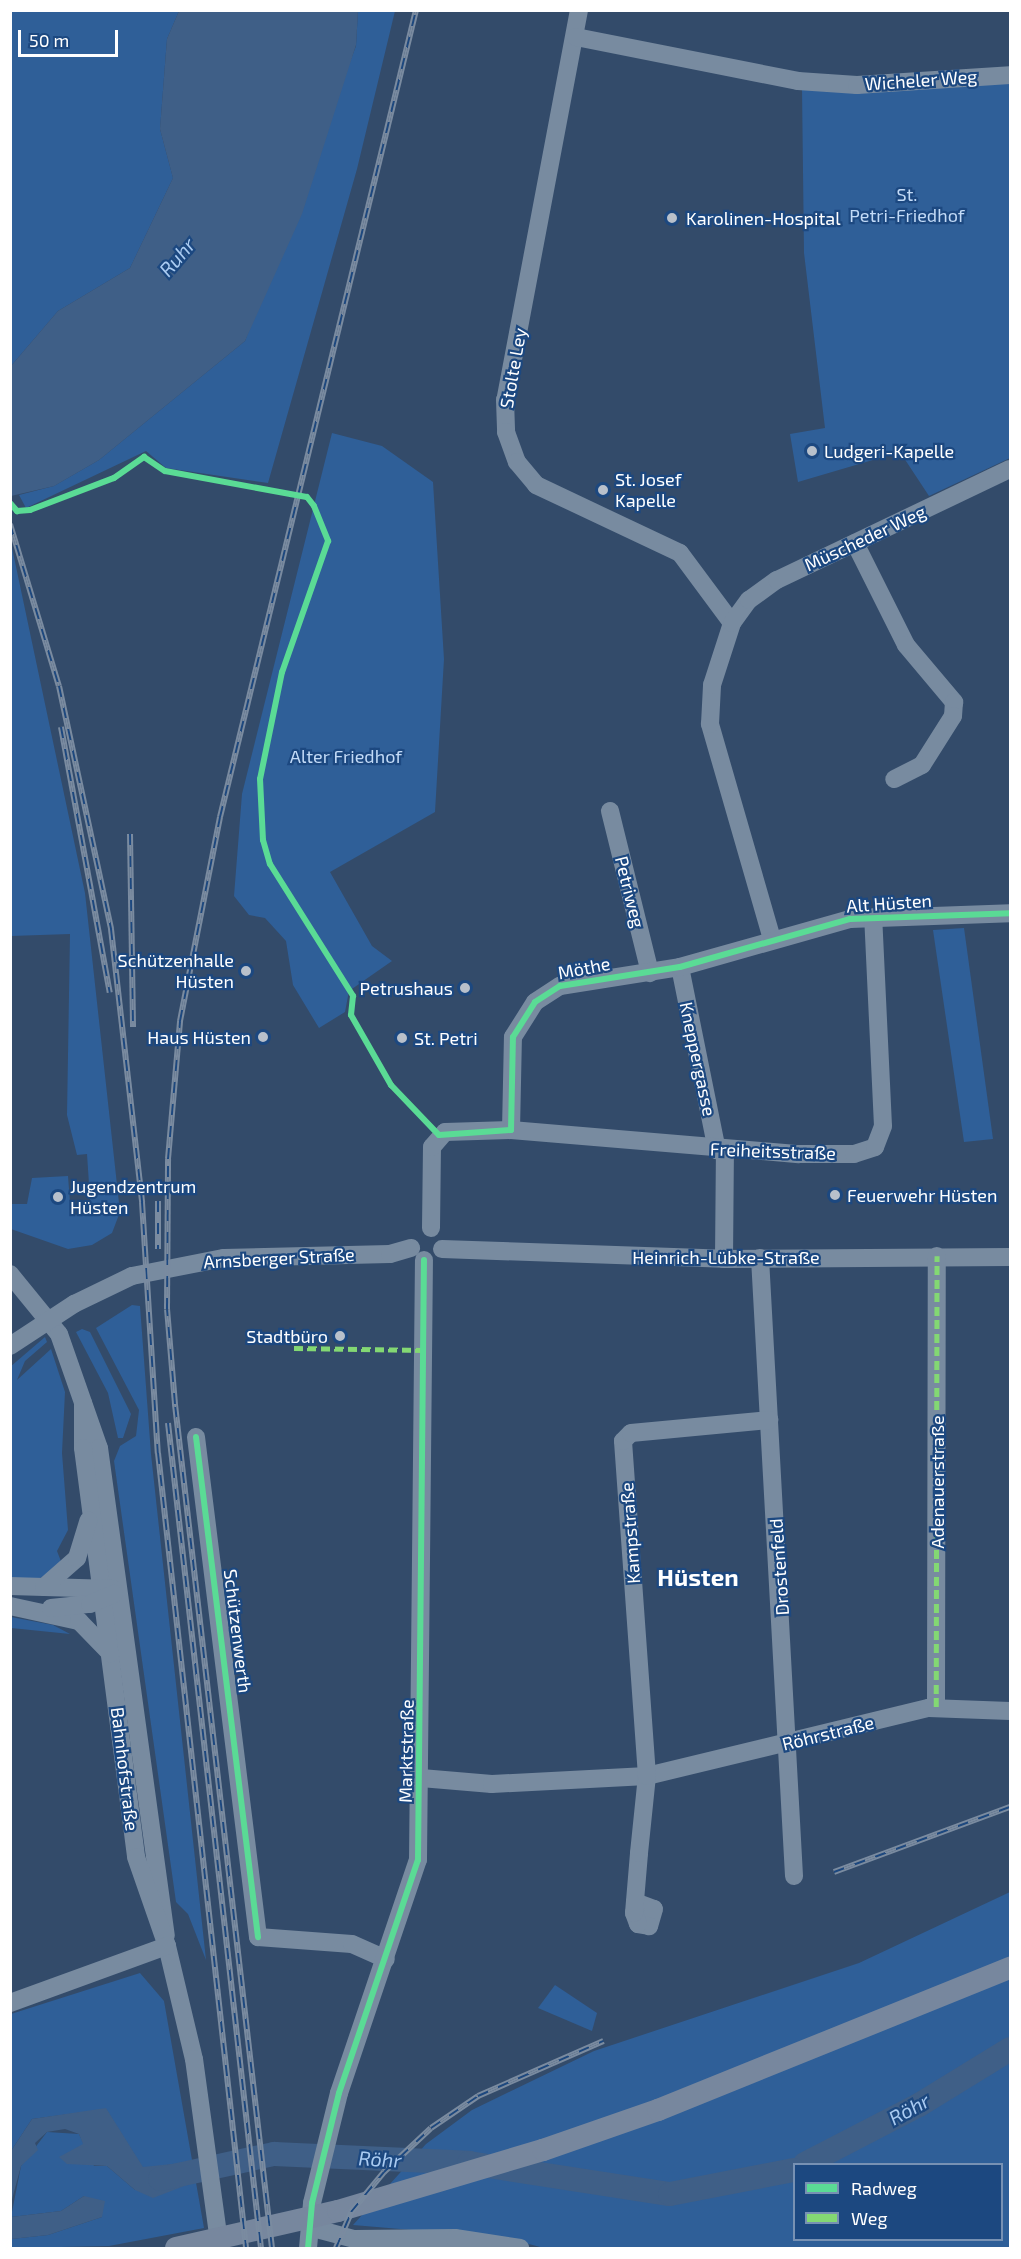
<!DOCTYPE html>
<meta charset="utf-8">
<style>
body{margin:0}
#map{position:relative;width:1021px;height:2259px;overflow:hidden;background:#334b6a;font-family:"Exo 2",sans-serif}
div>[style]{position:absolute}
[style*='--x']{left:calc(var(--x)*1px);top:calc(var(--y)*1px);width:calc(var(--w)*1px);rotate:calc(var(--a)*1deg)}
.green>*{inset:0;background:#2f5f98}
.water>*{inset:0;background:#3f5f87}
.river>*{height:24px;margin:-12px;padding:0 12px;transform-origin:12px;border-radius:12px;background:#3f5f87}
.minor>*{height:18px;margin:-9px;padding:0 9px;transform-origin:9px;border-radius:9px;background:#788ba0}
.major>*{height:22px;margin:-11px;padding:0 11px;transform-origin:11px;border-radius:11px;background:#77879e}
.rail>*{height:6px;margin-top:-3px;transform-origin:0;background:repeating-linear-gradient(90deg,#1c4880 0 11px,#7a8ba0 0 22px);box-sizing:border-box;border-block:2px solid #7a8ba0}
.quiet>*{height:4.5px;margin-top:-2.25px;transform-origin:0;background:repeating-linear-gradient(90deg,#83d873 0 9px,transparent 0 13.5px)}
.cycleway>*{height:6px;margin:-3px;padding:0 3px;transform-origin:3px;border-radius:3px;background:#5adb95}
.dots>*{width:16px;height:16px;translate:-50% -50%;box-sizing:border-box;border:3px solid #1c4880;border-radius:50%}
span{translate:-50% -50%;white-space:nowrap;text-align:center;line-height:1.15;-webkit-text-stroke:4.5px #1c4880;paint-order:stroke}
.street-label{font-size:18px;color:#fff}
.park-label{font-size:18px;color:#c3dbf7}
.poi-label{font-size:18px;color:#fff}
.left{translate:0 -50%;text-align:left}
.right{translate:-100% -50%;text-align:right}
.water-label{font-size:20px;color:#aacbf1;font-style:italic}
.district-label{font-size:24px;color:#fff;font-weight:700}
.frame{position:absolute;inset:0;border:12px solid #fff;pointer-events:none}
.legend{position:absolute;left:793px;top:2163px;width:210px;height:78px;box-sizing:border-box;background:#1c4880;border:2px solid #7791b3;margin:0;padding:8px 10px;list-style:none;font-size:18px;color:#fff}
.legend li{display:flex;align-items:center;gap:12px;height:30px}
.legend b{width:30px;border:2px solid #7791b3}
.scale{position:absolute;left:18px;top:30px;width:100px;height:27px;box-sizing:border-box;border:3px solid #fff;border-top:0;padding-left:8px;font-size:18px;line-height:21px;white-space:nowrap;color:#fff;-webkit-text-stroke:4px #1c4880;paint-order:stroke}
</style>
<div id="map">
<div class="green">
<div style="clip-path:polygon(11px 11px,179px 11px,167px 39px,160px 129px,173px 178px,130px 268px,58px 311px,11px 366px)"></div>
<div style="clip-path:polygon(358px 11px,395px 11px,357px 169px,268px 483px,166px 468px,146px 451px,26px 508px,19px 495px,54px 486px,99px 460px,245px 341px,356px 46px)"></div>
<div style="clip-path:polygon(1010px 83px,1010px 458px,929px 496px,900px 452px,798px 482px,790px 434px,825px 428px,804px 253px,802px 89px)"></div>
<div style="clip-path:polygon(332px 433px,382px 446px,433px 482px,444px 659px,435px 812px,330px 872px,372px 946px,392px 961px,349px 991px,345px 1012px,319px 1028px,293px 985px,286px 941px,265px 918px,249px 915px,234px 896px,242px 794px)"></div>
<div style="clip-path:polygon(11px 543px,85px 893px,120px 1212px,112px 1233px,92px 1245px,68px 1249px,11px 1229px,11px 1204px,27px 1204px,32px 1178px,68px 1176px,71px 1215px,91px 1214px,87px 1154px,77px 1155px,67px 1115px,70px 934px,11px 936px)"></div>
<div style="clip-path:polygon(964px 928px,993px 1139px,964px 1142px,933px 930px)"></div>
<div style="clip-path:polygon(132px 1305px,140px 1306px,151px 1454px,206px 1960px,188px 1914px,176px 1902px,114px 1461px,120px 1446px,136px 1436px,139px 1410px,96px 1328px)"></div>
<div style="clip-path:polygon(82px 1329px,90px 1332px,131px 1414px,123px 1438px,118px 1438px,108px 1393px,76px 1332px)"></div>
<div style="clip-path:polygon(45px 1337px,47px 1342px,25px 1361px,17px 1380px,51px 1349px,65px 1392px,62px 1453px,68px 1530px,57px 1551px,62px 1564px,39px 1579px,11px 1579px,10px 1367px)"></div>
<div style="clip-path:polygon(11px 1617px,53px 1625px,70px 1634px,11px 1628px)"></div>
<div style="clip-path:polygon(evenodd,1010px 1892px,1010px 2248px,544px 2248px,506px 2238px,353px 2225px,426px 2144px,472px 2110px,594px 2051px,859px 1963px,1010px 1892px,794px 2164px,1002px 2164px,1002px 2240px,794px 2240px,794px 2164px)"></div>
<div style="clip-path:polygon(140px 1973px,164px 2001px,204px 2228px,109px 2246px,11px 2248px,11px 2239px,48px 2235px,102px 2217px,84px 2196px,61px 2211px,11px 2217px,21px 2166px,47px 2132px,79px 2134px,94px 2166px,107px 2166px,135px 2190px,191px 2162px,143px 2168px,106px 2109px,32px 2119px,11px 2151px,11px 2014px)"></div>
<div style="clip-path:polygon(555px 1985px,597px 2013px,592px 2031px,538px 2008px)"></div>
</div>
<div class="water">
<div style="clip-path:polygon(179px 11px,358px 11px,356px 45px,302px 214px,245px 341px,99px 460px,54px 486px,11px 496px,11px 366px,58px 311px,130px 268px,173px 178px,160px 129px,167px 39px)"></div>
<div style="clip-path:polygon(106px 2108px,143px 2167px,191px 2162px,192px 2183px,153px 2198px,135px 2190px,107px 2166px,67px 2164px,59px 2157px,83px 2144px,79px 2134px,65px 2129px,47px 2132px,35px 2143px,38px 2150px,21px 2166px,11px 2203px,11px 2151px,32px 2119px)"></div>
<div style="clip-path:polygon(84px 2196px,105px 2201px,102px 2217px,48px 2235px,11px 2239px,11px 2217px,61px 2211px)"></div>
</div>
<div class="river">
<div style="--x:805;--y:2164;--w:128;--a:-27.4"></div>
<div style="--x:919;--y:2105;--w:107;--a:-31.6"></div>
<div style="--x:160;--y:2179;--w:117;--a:-12.4"></div>
<div style="--x:274;--y:2154;--w:195;--a:2.6"></div>
<div style="--x:469;--y:2163;--w:203;--a:8.8"></div>
<div style="--x:670;--y:2194;--w:126;--a:-11"></div>
</div>
<div class="minor">
<div style="--x:579;--y:10;--w:397;--a:100.7"></div>
<div style="--x:505;--y:400;--w:32;--a:88"></div>
<div style="--x:506;--y:432;--w:32;--a:70"></div>
<div style="--x:517;--y:462;--w:30;--a:50"></div>
<div style="--x:536;--y:485;--w:159;--a:25.3"></div>
<div style="--x:680;--y:553;--w:87;--a:53.4"></div>
<div style="--x:576;--y:37;--w:226;--a:11.2"></div>
<div style="--x:798;--y:81;--w:59;--a:3.9"></div>
<div style="--x:857;--y:85;--w:153;--a:-3.7"></div>
<div style="--x:855;--y:543;--w:114;--a:63.4"></div>
<div style="--x:906;--y:645;--w:75;--a:49.9"></div>
<div style="--x:954;--y:702;--w:14;--a:94"></div>
<div style="--x:953;--y:716;--w:58;--a:122.3"></div>
<div style="--x:922;--y:765;--w:31;--a:153"></div>
<div style="--x:610;--y:811;--w:167;--a:76.1"></div>
<div style="--x:772;--y:939;--w:224;--a:-106.1"></div>
<div style="--x:710;--y:724;--w:39;--a:-87"></div>
<div style="--x:712;--y:685;--w:65;--a:-72.1"></div>
<div style="--x:732;--y:623;--w:29;--a:-54"></div>
<div style="--x:749;--y:600;--w:34;--a:-36"></div>
<div style="--x:777;--y:580;--w:258;--a:-25.5"></div>
<div style="--x:680;--y:967;--w:187;--a:78.6"></div>
<div style="--x:511;--y:1130;--w:93;--a:-88.8"></div>
<div style="--x:513;--y:1037;--w:41;--a:-57.8"></div>
<div style="--x:535;--y:1002;--w:30;--a:-33"></div>
<div style="--x:560;--y:986;--w:121;--a:-9"></div>
<div style="--x:680;--y:967;--w:177;--a:-15.8"></div>
<div style="--x:850;--y:919;--w:160;--a:-2.1"></div>
<div style="--x:431;--y:1228;--w:81;--a:-89.3"></div>
<div style="--x:432;--y:1147;--w:20;--a:-49"></div>
<div style="--x:445;--y:1132;--w:66;--a:-1.7"></div>
<div style="--x:511;--y:1130;--w:289;--a:4.8"></div>
<div style="--x:799;--y:1154;--w:55;--a:0"></div>
<div style="--x:854;--y:1154;--w:22;--a:-18"></div>
<div style="--x:875;--y:1147;--w:22;--a:-69"></div>
<div style="--x:883;--y:1126;--w:209;--a:-92.7"></div>
<div style="--x:442;--y:1249;--w:282;--a:2"></div>
<div style="--x:724;--y:1259;--w:286;--a:-0.4"></div>
<div style="--x:760;--y:1258;--w:619;--a:86.85"></div>
<div style="--x:724;--y:1259;--w:108;--a:-89.5"></div>
<div style="--x:10;--y:1274;--w:77;--a:50.8"></div>
<div style="--x:59;--y:1334;--w:121;--a:70.7"></div>
<div style="--x:99;--y:1448;--w:492;--a:82.2"></div>
<div style="--x:10;--y:1346;--w:77;--a:-33.3"></div>
<div style="--x:74;--y:1304;--w:64;--a:-25.8"></div>
<div style="--x:132;--y:1276;--w:94;--a:-11.1"></div>
<div style="--x:224;--y:1258;--w:166;--a:-1.4"></div>
<div style="--x:390;--y:1254;--w:22;--a:-16"></div>
<div style="--x:83;--y:1403;--w:45;--a:90"></div>
<div style="--x:83;--y:1448;--w:412;--a:82.6"></div>
<div style="--x:136;--y:1857;--w:94;--a:70.8"></div>
<div style="--x:167;--y:1946;--w:116;--a:76.6"></div>
<div style="--x:194;--y:2059;--w:191;--a:82.2"></div>
<div style="--x:196;--y:1437;--w:504;--a:82.93"></div>
<div style="--x:258;--y:1937;--w:94;--a:4.3"></div>
<div style="--x:352;--y:1944;--w:37;--a:24"></div>
<div style="--x:10;--y:1586;--w:103;--a:1.7"></div>
<div style="--x:44;--y:1587;--w:44;--a:-41.3"></div>
<div style="--x:77;--y:1558;--w:39;--a:-73"></div>
<div style="--x:10;--y:1606;--w:71;--a:12.3"></div>
<div style="--x:79;--y:1621;--w:45;--a:45.9"></div>
<div style="--x:51;--y:1608;--w:39;--a:-6"></div>
<div style="--x:90;--y:1604;--w:26;--a:-23"></div>
<div style="--x:936;--y:1707;--w:451;--a:-89.9"></div>
<div style="--x:421;--y:1778;--w:71;--a:4.8"></div>
<div style="--x:492;--y:1784;--w:155;--a:-3"></div>
<div style="--x:647;--y:1776;--w:290;--a:-13.6"></div>
<div style="--x:929;--y:1708;--w:81;--a:2.1"></div>
<div style="--x:635;--y:1902;--w:20;--a:20"></div>
<div style="--x:654;--y:1909;--w:18;--a:106"></div>
<div style="--x:649;--y:1926;--w:11;--a:-170"></div>
<div style="--x:638;--y:1924;--w:12;--a:-110"></div>
<div style="--x:634;--y:1913;--w:60;--a:-85.2"></div>
<div style="--x:639;--y:1853;--w:77;--a:-84.1"></div>
<div style="--x:647;--y:1776;--w:336;--a:-94.1"></div>
<div style="--x:623;--y:1441;--w:11;--a:-45"></div>
<div style="--x:631;--y:1433;--w:139;--a:-5.4"></div>
<div style="--x:10;--y:2003;--w:167;--a:-20"></div>
<div style="--x:309;--y:2227;--w:47;--a:14.9"></div>
<div style="--x:354;--y:2239;--w:101;--a:-0.6"></div>
<div style="--x:455;--y:2238;--w:66;--a:8.7"></div>
<div style="--x:308;--y:2248;--w:45;--a:-84.9"></div>
<div style="--x:312;--y:2203;--w:113;--a:-76.2"></div>
<div style="--x:339;--y:2093;--w:246;--a:-71.3"></div>
<div style="--x:418;--y:1860;--w:600;--a:-89.43"></div>
</div>
<div class="major">
<div style="--x:176;--y:2248;--w:166;--a:-12.9"></div>
<div style="--x:338;--y:2211;--w:214;--a:-16.6"></div>
<div style="--x:543;--y:2150;--w:122;--a:-19.2"></div>
<div style="--x:658;--y:2110;--w:380;--a:-22"></div>
</div>
<div class="rail">
<div style="--x:10;--y:524;--w:169;--a:73.2"></div>
<div style="--x:59;--y:686;--w:249;--a:77.9"></div>
<div style="--x:111;--y:929;--w:275;--a:83.5"></div>
<div style="--x:142;--y:1202;--w:252;--a:86.4"></div>
<div style="--x:158;--y:1453;--w:800;--a:83.68"></div>
<div style="--x:61;--y:727;--w:270;--a:79.6"></div>
<div style="--x:130;--y:834;--w:193;--a:89.1"></div>
<div style="--x:158;--y:1201;--w:48;--a:90"></div>
<div style="--x:168;--y:1423;--w:830;--a:83.57"></div>
<div style="--x:834;--y:1872;--w:188;--a:-20.3"></div>
<div style="--x:272;--y:2248;--w:850;--a:-96.56"></div>
<div style="--x:175;--y:1404;--w:95;--a:-94.8"></div>
<div style="--x:167;--y:1309;--w:150;--a:-89.6"></div>
<div style="--x:168;--y:1159;--w:139;--a:-85"></div>
<div style="--x:180;--y:1021;--w:208;--a:-78.9"></div>
<div style="--x:220;--y:817;--w:830;--a:-76.35"></div>
<div style="--x:336;--y:2248;--w:39;--a:-67"></div>
<div style="--x:351;--y:2212;--w:52;--a:-50.5"></div>
<div style="--x:384;--y:2172;--w:64;--a:-43.1"></div>
<div style="--x:431;--y:2128;--w:57;--a:-34.2"></div>
<div style="--x:478;--y:2096;--w:137;--a:-23.7"></div>
</div>
<div class="quiet">
<div style="--x:294;--y:1348;--w:131;--a:0.9"></div>
<div style="--x:936;--y:1707;--w:451;--a:-89.9"></div>
</div>
<div class="cycleway">
<div style="--x:10;--y:503;--w:11;--a:49"></div>
<div style="--x:17;--y:511;--w:13;--a:-4"></div>
<div style="--x:30;--y:510;--w:90;--a:-20.9"></div>
<div style="--x:114;--y:478;--w:37;--a:-35"></div>
<div style="--x:144;--y:457;--w:25;--a:34"></div>
<div style="--x:165;--y:471;--w:144;--a:10.4"></div>
<div style="--x:307;--y:497;--w:11;--a:52"></div>
<div style="--x:314;--y:506;--w:38;--a:68"></div>
<div style="--x:328;--y:541;--w:139;--a:109.3"></div>
<div style="--x:282;--y:672;--w:109;--a:101.6"></div>
<div style="--x:260;--y:779;--w:61;--a:87.2"></div>
<div style="--x:263;--y:840;--w:25;--a:74"></div>
<div style="--x:270;--y:864;--w:156;--a:57.8"></div>
<div style="--x:353;--y:996;--w:19;--a:96"></div>
<div style="--x:351;--y:1015;--w:81;--a:60.3"></div>
<div style="--x:391;--y:1085;--w:69;--a:46.2"></div>
<div style="--x:439;--y:1135;--w:72;--a:-4"></div>
<div style="--x:511;--y:1130;--w:93;--a:-88.8"></div>
<div style="--x:513;--y:1037;--w:41;--a:-57.8"></div>
<div style="--x:535;--y:1002;--w:30;--a:-33"></div>
<div style="--x:560;--y:986;--w:121;--a:-9"></div>
<div style="--x:680;--y:967;--w:177;--a:-15.8"></div>
<div style="--x:850;--y:919;--w:160;--a:-2.1"></div>
<div style="--x:196;--y:1437;--w:504;--a:82.93"></div>
<div style="--x:308;--y:2248;--w:45;--a:-84.9"></div>
<div style="--x:312;--y:2203;--w:113;--a:-76.2"></div>
<div style="--x:339;--y:2093;--w:246;--a:-71.3"></div>
<div style="--x:418;--y:1860;--w:600;--a:-89.43"></div>
</div>
<div class="dots">
<div style="left:672px;top:218px;background:#b8c0cb"></div>
<div style="left:812px;top:451px;background:#b8c0cb"></div>
<div style="left:603px;top:490px;background:#b8c0cb"></div>
<div style="left:246px;top:971px;background:#b8c0cb"></div>
<div style="left:465px;top:988px;background:#b8c0cb"></div>
<div style="left:263px;top:1037px;background:#b8c0cb"></div>
<div style="left:402px;top:1038px;background:#b8c0cb"></div>
<div style="left:835px;top:1195px;background:#b8c0cb"></div>
<div style="left:58px;top:1197px;background:#b8c0cb"></div>
<div style="left:340px;top:1336px;background:#b8c0cb"></div>
</div>
<div class="street-label">
<span style="left:921px;top:80px;rotate:-4deg">Wicheler Weg</span>
<span style="left:513px;top:368px;rotate:-80deg">Stolte Ley</span>
<span style="left:865px;top:538px;rotate:-25deg">Müscheder Weg</span>
<span style="left:630px;top:892px;rotate:76deg">Petriweg</span>
<span style="left:889px;top:903px;rotate:-4deg">Alt Hüsten</span>
<span style="left:584px;top:968px;rotate:-11deg">Möthe</span>
<span style="left:698px;top:1059px;rotate:78deg">Kneppergasse</span>
<span style="left:773px;top:1151px;rotate:2deg">Freiheitsstraße</span>
<span style="left:726px;top:1257px">Heinrich-Lübke-Straße</span>
<span style="left:279px;top:1258px;rotate:-3deg">Arnsberger Straße</span>
<span style="left:937px;top:1482px;rotate:-90deg">Adenauerstraße</span>
<span style="left:630px;top:1533px;rotate:-94deg">Kampstraße</span>
<span style="left:779px;top:1567px;rotate:-94deg">Drostenfeld</span>
<span style="left:238px;top:1631px;rotate:83deg">Schützenwerth</span>
<span style="left:828px;top:1733px;rotate:-14deg">Röhrstraße</span>
<span style="left:406px;top:1751px;rotate:-89deg">Marktstraße</span>
<span style="left:125px;top:1769px;rotate:83deg">Bahnhofstraße</span>
</div>
<div class="park-label">
<span style="left:907px;top:205px">St.<br>Petri-Friedhof</span>
<span style="left:346px;top:756px">Alter Friedhof</span>
</div>
<div class="poi-label">
<span class="left" style="left:686px;top:218px">Karolinen-Hospital</span>
<span class="left" style="left:824px;top:451px">Ludgeri-Kapelle</span>
<span class="left" style="left:615px;top:490px">St. Josef<br>Kapelle</span>
<span class="right" style="left:234px;top:971px">Schützenhalle<br>Hüsten</span>
<span class="right" style="left:453px;top:988px">Petrushaus</span>
<span class="right" style="left:251px;top:1037px">Haus Hüsten</span>
<span class="left" style="left:414px;top:1038px">St. Petri</span>
<span class="left" style="left:70px;top:1197px">Jugendzentrum<br>Hüsten</span>
<span class="left" style="left:847px;top:1195px">Feuerwehr Hüsten</span>
<span class="right" style="left:328px;top:1336px">Stadtbüro</span>
</div>
<div class="water-label">
<span style="left:177px;top:257px;rotate:-49deg">Ruhr</span>
<span style="left:909px;top:2109px;rotate:-29deg">Röhr</span>
<span style="left:380px;top:2159px;rotate:3deg">Röhr</span>
</div>
<div class="district-label">
<span style="left:698px;top:1577px">Hüsten</span>
</div>
<div class="frame"></div>
<ul class="legend">
<li><b style="height:8px;background:#5adb95"></b>Radweg</li>
<li><b style="height:8px;background:#83d873"></b>Weg</li>
</ul>
<div class="scale">50 m</div>
</div>
